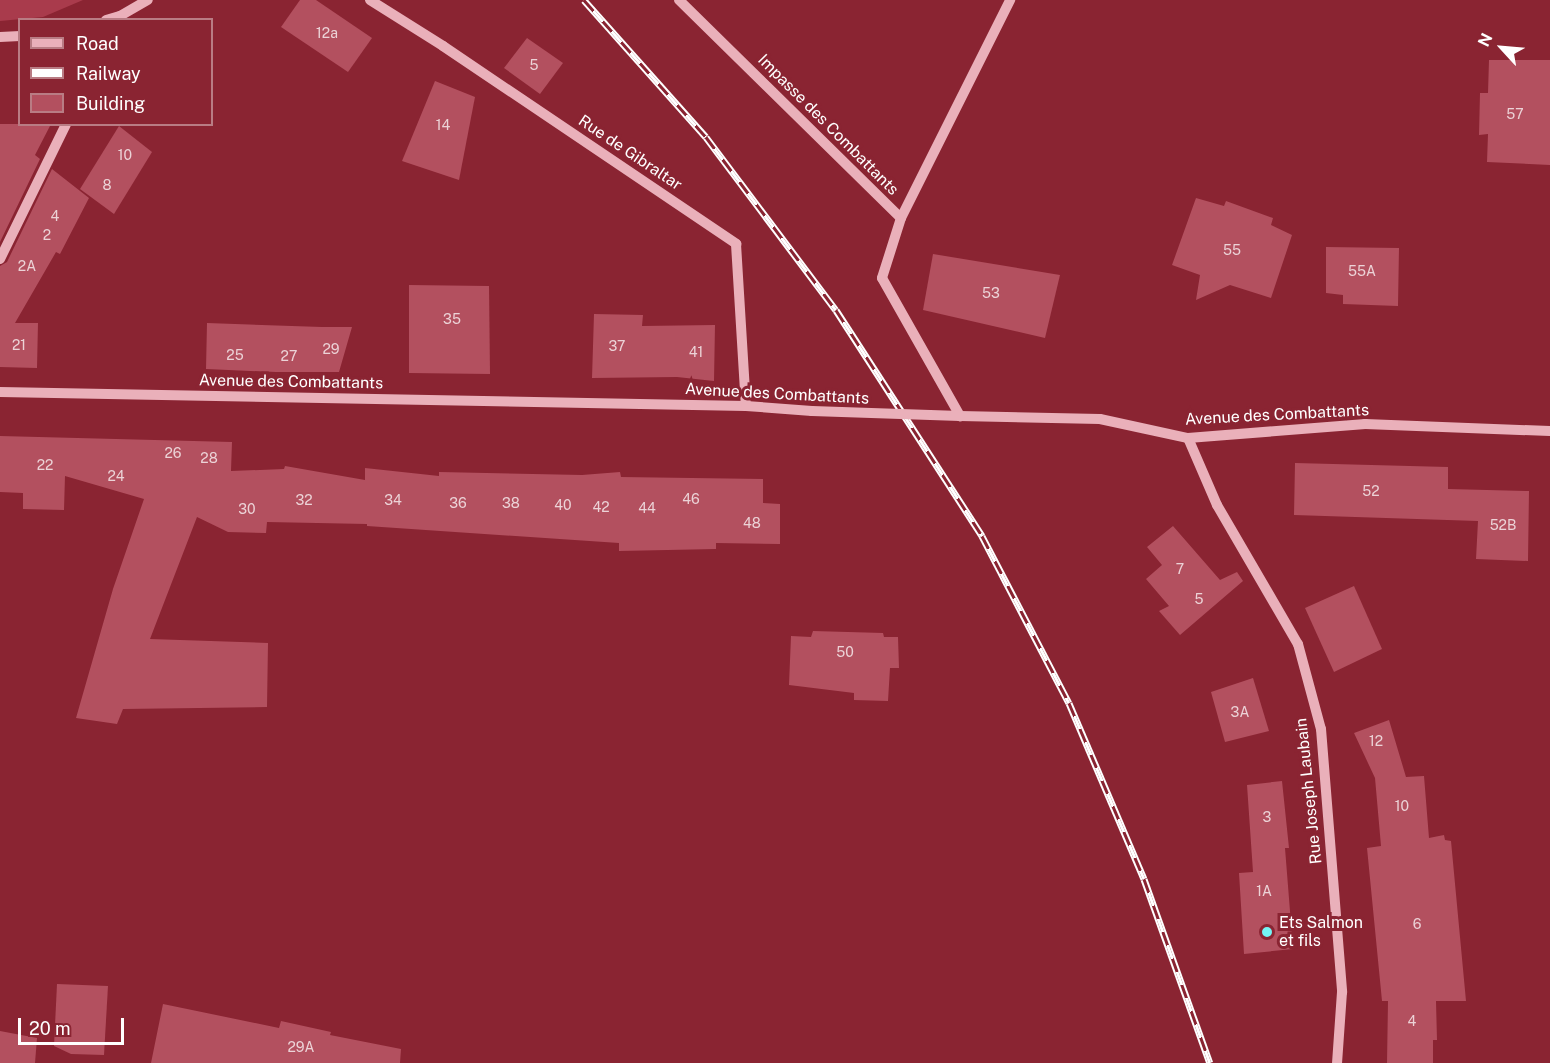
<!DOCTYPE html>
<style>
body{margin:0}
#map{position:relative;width:1550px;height:1063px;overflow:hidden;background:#8a2432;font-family:"Public Sans",sans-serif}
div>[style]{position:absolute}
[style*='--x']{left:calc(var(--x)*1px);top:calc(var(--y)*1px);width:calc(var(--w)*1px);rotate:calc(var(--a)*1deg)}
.green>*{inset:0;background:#a93b4c}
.building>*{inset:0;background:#b3505f}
.minor>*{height:10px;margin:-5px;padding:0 5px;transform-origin:5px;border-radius:5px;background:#eab0ba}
.rail>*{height:7px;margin-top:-3.5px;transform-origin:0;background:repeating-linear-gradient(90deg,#8a2432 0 14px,#fff 0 28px);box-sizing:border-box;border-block:2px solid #fff}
.minor-bridge>*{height:10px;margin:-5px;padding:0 5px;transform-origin:5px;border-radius:5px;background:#eab0ba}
.dots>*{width:16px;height:16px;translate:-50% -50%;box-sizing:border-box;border:3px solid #8a2432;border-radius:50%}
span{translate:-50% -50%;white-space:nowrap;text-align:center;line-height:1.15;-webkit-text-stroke:6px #8a2432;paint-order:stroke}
.number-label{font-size:14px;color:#ecd3d7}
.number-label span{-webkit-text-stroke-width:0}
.street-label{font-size:16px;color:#fff}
.poi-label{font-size:16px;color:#fff}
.left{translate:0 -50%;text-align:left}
.legend{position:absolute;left:18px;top:18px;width:195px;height:108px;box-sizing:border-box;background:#8a2432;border:2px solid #b97c84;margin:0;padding:8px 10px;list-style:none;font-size:18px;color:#fff}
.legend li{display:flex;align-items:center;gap:12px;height:30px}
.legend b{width:30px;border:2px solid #b97c84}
.north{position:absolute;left:1472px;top:18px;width:60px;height:60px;-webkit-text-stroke:4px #8a2432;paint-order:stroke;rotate:296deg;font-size:16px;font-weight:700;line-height:24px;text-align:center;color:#fff}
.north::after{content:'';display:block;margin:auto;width:21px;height:27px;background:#fff;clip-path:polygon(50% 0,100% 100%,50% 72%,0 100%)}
.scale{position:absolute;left:18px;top:1018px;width:106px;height:27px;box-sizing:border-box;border:3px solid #fff;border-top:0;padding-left:8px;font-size:18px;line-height:21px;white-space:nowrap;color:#fff;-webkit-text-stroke:4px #8a2432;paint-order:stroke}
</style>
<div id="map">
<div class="green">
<div style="clip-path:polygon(0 0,83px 0,43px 17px,0 21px)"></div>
</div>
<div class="building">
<div style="clip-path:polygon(300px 0,316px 0,372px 38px,348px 72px,281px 27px)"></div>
<div style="clip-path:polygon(527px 38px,563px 63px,540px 94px,504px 68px)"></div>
<div style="clip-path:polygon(1489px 60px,1550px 60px,1550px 165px,1487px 162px,1488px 134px,1479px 135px,1480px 93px,1488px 93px)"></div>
<div style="clip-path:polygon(435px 81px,475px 97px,459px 180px,402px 161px)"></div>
<div style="clip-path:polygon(0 124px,51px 124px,35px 155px,40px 159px,0 242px)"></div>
<div style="clip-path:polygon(119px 126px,152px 152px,114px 214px,80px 189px)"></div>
<div style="clip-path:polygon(52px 169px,89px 198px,60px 254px,56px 252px,15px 323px,38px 323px,37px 368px,0 367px,0 266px,7px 262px)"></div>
<div style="clip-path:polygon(1196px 198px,1224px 206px,1226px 201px,1273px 218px,1271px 225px,1292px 235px,1271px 298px,1230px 285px,1196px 300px,1200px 275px,1172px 265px)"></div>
<div style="clip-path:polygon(1326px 247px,1399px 248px,1398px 306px,1343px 304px,1343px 295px,1326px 293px)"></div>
<div style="clip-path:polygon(933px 254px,1060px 275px,1045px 338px,923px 310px)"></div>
<div style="clip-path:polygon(409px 285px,489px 286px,490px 374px,409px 373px)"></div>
<div style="clip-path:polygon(594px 314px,643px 315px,642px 326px,715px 325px,714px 381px,677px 377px,592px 378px)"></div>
<div style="clip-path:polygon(207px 323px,322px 327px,352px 327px,339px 372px,276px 372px,206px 369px)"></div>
<div style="clip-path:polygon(0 436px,232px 442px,231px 471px,284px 469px,285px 466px,365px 480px,365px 468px,439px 476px,439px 472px,582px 475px,620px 472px,621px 477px,763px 479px,763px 503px,780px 504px,780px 544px,716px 543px,716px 549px,619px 551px,619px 543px,367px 526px,367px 524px,267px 522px,266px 533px,228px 532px,197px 517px,150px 639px,268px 643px,267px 707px,123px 709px,117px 724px,76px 718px,113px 589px,144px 499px,65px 476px,64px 510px,23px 509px,23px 493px,0 492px)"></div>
<div style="clip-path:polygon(1295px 463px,1448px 467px,1448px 489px,1529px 491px,1528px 561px,1476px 559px,1478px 521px,1294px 515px)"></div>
<div style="clip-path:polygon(1173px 526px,1220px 580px,1237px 572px,1243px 581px,1180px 635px,1159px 611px,1169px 606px,1146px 579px,1162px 565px,1147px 547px)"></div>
<div style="clip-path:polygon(1354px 586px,1382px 649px,1334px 672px,1305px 608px)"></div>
<div style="clip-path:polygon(813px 631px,883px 633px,884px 637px,898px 637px,899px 668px,890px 668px,888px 701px,854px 700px,854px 693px,789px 685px,791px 636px,811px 637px)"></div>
<div style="clip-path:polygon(1253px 678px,1269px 731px,1225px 742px,1211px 692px)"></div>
<div style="clip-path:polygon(1389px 720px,1406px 777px,1424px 776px,1429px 838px,1444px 835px,1445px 840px,1451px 841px,1466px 1001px,1436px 1001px,1437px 1040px,1433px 1040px,1433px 1063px,1387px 1063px,1388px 1001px,1382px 1001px,1367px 848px,1381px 846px,1375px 778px,1354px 733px)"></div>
<div style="clip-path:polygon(1282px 781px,1289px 848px,1285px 848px,1293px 949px,1244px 954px,1239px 873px,1253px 872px,1247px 785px)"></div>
<div style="clip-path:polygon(57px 984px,108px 986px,104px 1055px,71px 1054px,54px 1046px)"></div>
<div style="clip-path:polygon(163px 1004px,279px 1028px,281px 1021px,331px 1032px,330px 1035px,401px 1049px,400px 1063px,151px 1063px)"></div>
<div style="clip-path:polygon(0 1031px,37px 1038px,35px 1063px,0 1063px)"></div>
</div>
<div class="minor">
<div style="--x:370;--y:0;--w:86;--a:32.2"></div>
<div style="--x:443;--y:46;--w:354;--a:34"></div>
<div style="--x:736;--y:244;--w:162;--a:86.5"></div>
<div style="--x:679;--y:0;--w:311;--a:44.5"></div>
<div style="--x:901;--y:218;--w:63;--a:107.6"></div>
<div style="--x:882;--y:278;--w:159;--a:60.5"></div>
<div style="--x:960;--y:416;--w:140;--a:1.2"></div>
<div style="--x:1100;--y:419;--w:90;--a:12.2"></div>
<div style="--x:1188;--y:438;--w:178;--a:-4.5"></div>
<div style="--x:1365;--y:424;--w:185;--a:2.2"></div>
<div style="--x:106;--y:20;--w:15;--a:-16"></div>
<div style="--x:120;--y:16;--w:32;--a:-30"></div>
<div style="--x:0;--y:37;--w:20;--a:-3"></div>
<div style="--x:901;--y:218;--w:244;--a:-63.4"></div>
<div style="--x:0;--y:259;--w:150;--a:-63.9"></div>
<div style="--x:0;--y:392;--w:746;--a:1.08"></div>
<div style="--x:746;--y:406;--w:66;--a:4.3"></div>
<div style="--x:1188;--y:438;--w:73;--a:66.6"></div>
<div style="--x:1217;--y:505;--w:161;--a:59.8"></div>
<div style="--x:1298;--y:644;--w:88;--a:74.9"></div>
<div style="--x:1321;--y:729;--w:264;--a:85.4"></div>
<div style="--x:1342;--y:992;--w:71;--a:94"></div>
</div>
<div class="rail">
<div style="--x:584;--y:0;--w:183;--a:48.3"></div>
<div style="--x:706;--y:137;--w:216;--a:53.1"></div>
<div style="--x:836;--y:310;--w:269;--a:57.1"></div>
<div style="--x:982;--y:536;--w:188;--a:62.5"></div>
<div style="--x:1069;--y:703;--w:191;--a:66.9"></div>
<div style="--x:1144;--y:879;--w:195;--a:70.3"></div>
</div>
<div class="minor-bridge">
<div style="--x:812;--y:411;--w:148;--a:1.9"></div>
</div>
<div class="dots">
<div style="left:1267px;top:932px;background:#74f4f5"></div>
</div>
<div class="number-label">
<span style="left:327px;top:33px">12a</span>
<span style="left:534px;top:65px">5</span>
<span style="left:1515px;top:114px">57</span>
<span style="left:443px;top:125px">14</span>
<span style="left:125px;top:155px">10</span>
<span style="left:107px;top:185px">8</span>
<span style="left:55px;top:216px">4</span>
<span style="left:47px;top:235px">2</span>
<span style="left:1232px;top:250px">55</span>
<span style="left:27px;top:266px">2A</span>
<span style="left:1362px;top:271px">55A</span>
<span style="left:991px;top:293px">53</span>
<span style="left:452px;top:319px">35</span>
<span style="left:19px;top:345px">21</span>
<span style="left:617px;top:346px">37</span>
<span style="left:331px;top:349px">29</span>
<span style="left:696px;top:352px">41</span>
<span style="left:235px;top:355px">25</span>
<span style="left:289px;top:356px">27</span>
<span style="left:173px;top:453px">26</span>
<span style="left:209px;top:458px">28</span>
<span style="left:45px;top:465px">22</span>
<span style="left:116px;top:476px">24</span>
<span style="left:1371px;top:491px">52</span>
<span style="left:691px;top:499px">46</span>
<span style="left:304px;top:500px">32</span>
<span style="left:393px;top:500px">34</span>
<span style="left:458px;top:503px">36</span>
<span style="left:511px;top:503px">38</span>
<span style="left:563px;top:505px">40</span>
<span style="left:601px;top:507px">42</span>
<span style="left:647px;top:508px">44</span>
<span style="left:247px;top:509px">30</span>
<span style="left:752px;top:523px">48</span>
<span style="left:1503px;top:525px">52B</span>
<span style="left:1180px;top:569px">7</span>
<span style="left:1199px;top:599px">5</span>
<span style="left:845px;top:652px">50</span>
<span style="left:1240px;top:712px">3A</span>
<span style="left:1376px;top:741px">12</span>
<span style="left:1402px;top:806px">10</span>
<span style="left:1267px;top:817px">3</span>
<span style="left:1264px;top:891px">1A</span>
<span style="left:1417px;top:924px">6</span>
<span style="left:1412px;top:1021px">4</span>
<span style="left:301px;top:1047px">29A</span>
</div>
<div class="street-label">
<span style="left:828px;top:125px;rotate:45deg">Impasse des Combattants</span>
<span style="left:630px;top:153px;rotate:34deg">Rue de Gibraltar</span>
<span style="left:291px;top:382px;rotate:1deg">Avenue des Combattants</span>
<span style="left:777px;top:394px;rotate:3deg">Avenue des Combattants</span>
<span style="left:1277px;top:415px;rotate:-3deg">Avenue des Combattants</span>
<span style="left:1309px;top:791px;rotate:-96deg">Rue Joseph Laubain</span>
</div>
<div class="poi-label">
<span class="left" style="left:1279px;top:932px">Ets Salmon<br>et fils</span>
</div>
<ul class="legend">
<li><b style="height:8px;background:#eab0ba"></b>Road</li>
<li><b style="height:8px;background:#fff"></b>Railway</li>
<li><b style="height:16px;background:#b3505f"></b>Building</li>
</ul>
<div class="north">N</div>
<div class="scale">20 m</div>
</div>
